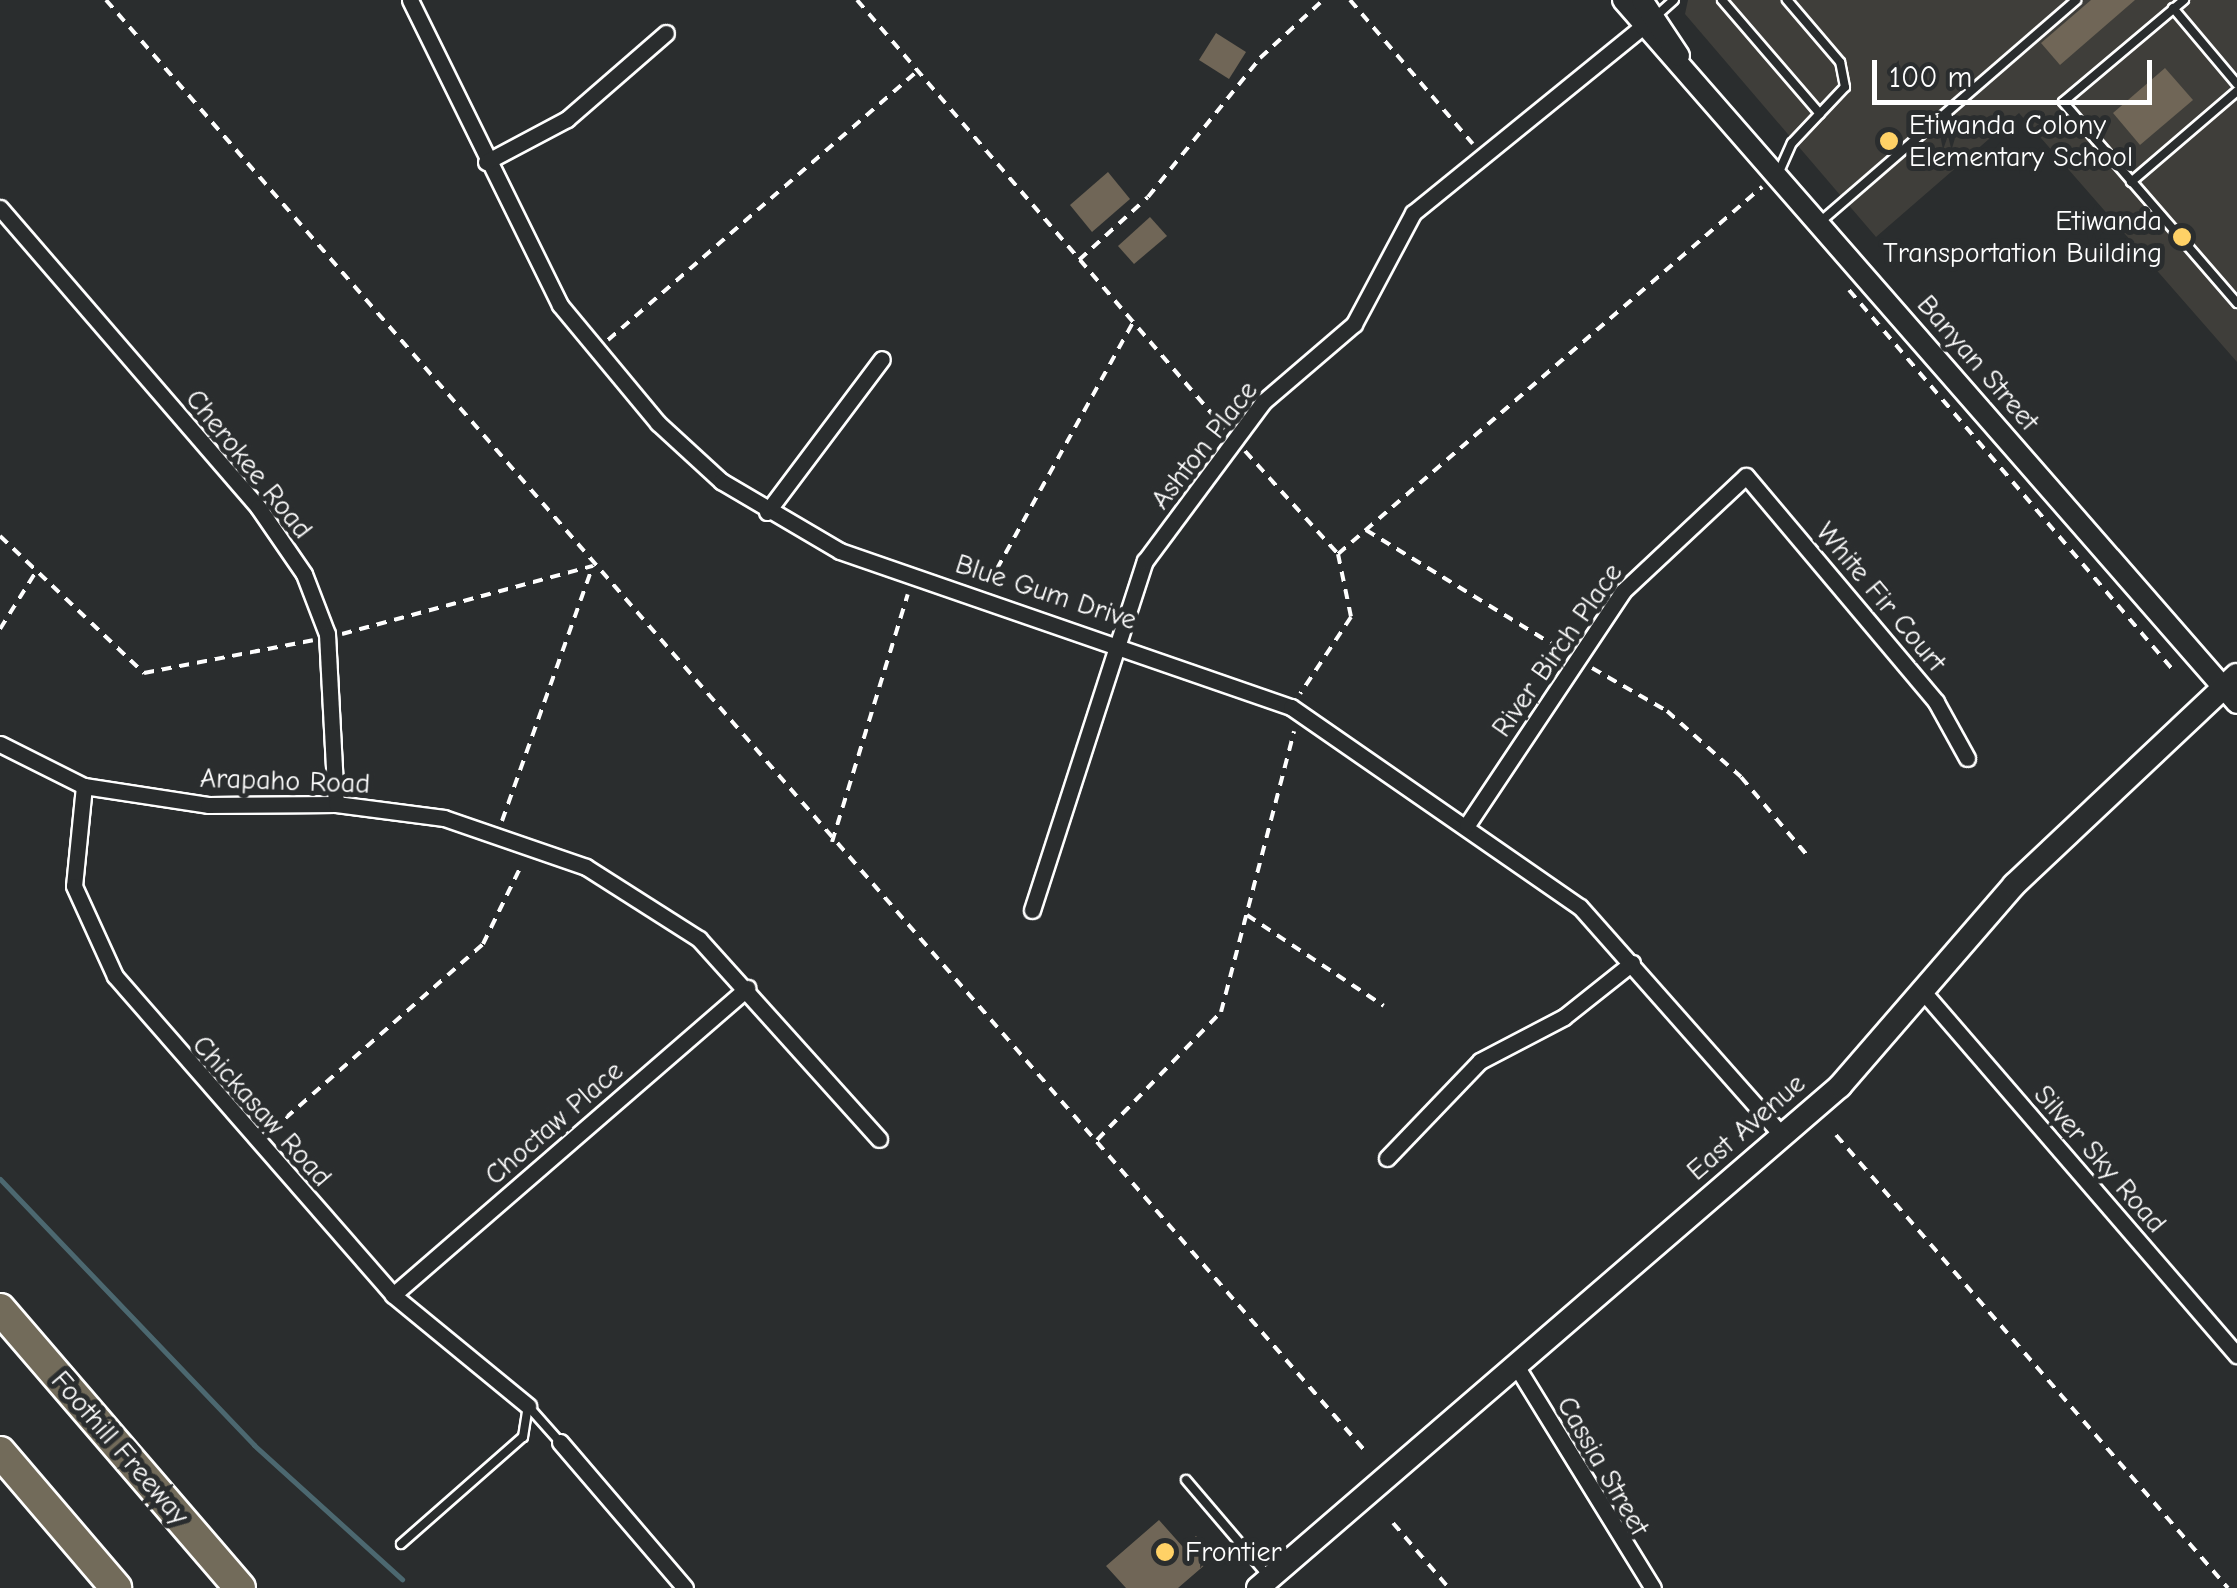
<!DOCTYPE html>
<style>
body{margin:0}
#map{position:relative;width:2237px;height:1588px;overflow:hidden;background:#2a2d2e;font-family:"Comic Neue",sans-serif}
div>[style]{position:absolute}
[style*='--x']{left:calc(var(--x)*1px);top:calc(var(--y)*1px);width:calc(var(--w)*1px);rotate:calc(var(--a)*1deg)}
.built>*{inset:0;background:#3f3e3a}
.stream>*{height:5px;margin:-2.5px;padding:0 2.5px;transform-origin:2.5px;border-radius:2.5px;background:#4c6870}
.building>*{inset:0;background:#706657}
.path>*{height:4px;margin-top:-2px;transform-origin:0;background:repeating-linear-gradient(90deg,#fff 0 10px,transparent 0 18px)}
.roads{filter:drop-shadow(2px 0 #fff) drop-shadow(-2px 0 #fff) drop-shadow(0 2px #fff) drop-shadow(0 -2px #fff)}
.service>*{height:8px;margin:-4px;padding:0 4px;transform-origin:4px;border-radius:4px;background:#2a2d2e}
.minor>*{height:15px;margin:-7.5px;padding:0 7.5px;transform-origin:7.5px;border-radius:7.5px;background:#2a2d2e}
.tertiary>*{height:20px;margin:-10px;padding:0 10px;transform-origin:10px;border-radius:10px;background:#2a2d2e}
.secondary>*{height:22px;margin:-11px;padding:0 11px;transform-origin:11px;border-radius:11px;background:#2a2d2e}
.motorway>*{height:30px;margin:-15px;padding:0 15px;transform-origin:15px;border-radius:15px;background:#726b5a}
.dots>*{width:28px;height:28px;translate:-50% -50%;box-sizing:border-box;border:5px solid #2a2d2e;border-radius:50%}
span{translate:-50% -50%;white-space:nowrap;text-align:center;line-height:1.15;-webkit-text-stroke:10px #2a2d2e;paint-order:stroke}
.poi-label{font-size:28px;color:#fff}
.left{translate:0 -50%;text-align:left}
.right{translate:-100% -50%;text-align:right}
.street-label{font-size:28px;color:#fff}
.scale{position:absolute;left:1872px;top:60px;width:280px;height:45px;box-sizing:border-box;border:5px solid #fff;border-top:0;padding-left:12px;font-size:30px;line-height:35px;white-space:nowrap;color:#fff;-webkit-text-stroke:8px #2a2d2e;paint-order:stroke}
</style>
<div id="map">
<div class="built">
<div style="clip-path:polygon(1688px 0,2237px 0,2237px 362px,2019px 113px,1876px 237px,1685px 14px)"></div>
</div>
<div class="stream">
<div style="--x:0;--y:1179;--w:368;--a:46.3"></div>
<div style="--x:254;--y:1445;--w:200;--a:42.2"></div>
</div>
<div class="building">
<div style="clip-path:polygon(2091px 0,2135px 0,2060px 65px,2041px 43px)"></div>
<div style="clip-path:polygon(1216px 33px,1246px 52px,1229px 79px,1199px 60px)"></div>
<div style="clip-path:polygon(2165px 68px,2193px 100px,2140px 145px,2113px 113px)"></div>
<div style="clip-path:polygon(1108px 172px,1130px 199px,1092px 232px,1070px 205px)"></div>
<div style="clip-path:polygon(1150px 217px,1167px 236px,1134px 264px,1118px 246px)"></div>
<div style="clip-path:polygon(1159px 1520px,1183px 1547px,1196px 1536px,1214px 1557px,1178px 1588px,1126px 1588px,1106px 1566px)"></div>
</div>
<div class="path">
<div style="--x:106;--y:0;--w:1922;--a:49.05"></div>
<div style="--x:857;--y:0;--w:565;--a:49.38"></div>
<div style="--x:1350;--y:0;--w:189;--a:49.5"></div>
<div style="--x:1079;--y:260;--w:93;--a:-42.4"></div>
<div style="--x:1148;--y:197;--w:179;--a:-51.1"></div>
<div style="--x:1260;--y:58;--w:86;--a:-42.6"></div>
<div style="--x:1849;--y:290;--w:501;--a:49.54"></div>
<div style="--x:608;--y:340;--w:410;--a:-41"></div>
<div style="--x:1245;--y:451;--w:139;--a:47.9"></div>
<div style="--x:1338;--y:554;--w:64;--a:78.3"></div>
<div style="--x:1351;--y:617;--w:92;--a:123.5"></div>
<div style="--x:1366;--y:530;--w:230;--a:31.5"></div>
<div style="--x:0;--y:536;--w:199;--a:43.6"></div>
<div style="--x:144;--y:673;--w:172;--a:-11"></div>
<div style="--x:1338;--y:554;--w:561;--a:-40.88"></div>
<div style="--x:988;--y:585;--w:300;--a:-61.1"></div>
<div style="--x:0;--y:629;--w:70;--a:-57.9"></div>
<div style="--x:342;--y:634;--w:260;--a:-15.2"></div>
<div style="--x:1592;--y:668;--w:86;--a:29.8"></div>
<div style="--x:1667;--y:711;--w:99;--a:41.7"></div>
<div style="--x:1741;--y:777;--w:101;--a:49.8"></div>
<div style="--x:502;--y:821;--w:271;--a:-70.4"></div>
<div style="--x:832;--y:842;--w:259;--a:-73"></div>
<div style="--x:1247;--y:915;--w:164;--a:33.6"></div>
<div style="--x:272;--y:1130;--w:281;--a:-41.4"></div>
<div style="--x:483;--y:944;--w:89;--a:-64"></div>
<div style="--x:1836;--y:1135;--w:599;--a:49.13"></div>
<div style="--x:1097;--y:1140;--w:178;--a:-45.9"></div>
<div style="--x:1221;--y:1012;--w:290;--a:-75.4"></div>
<div style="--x:1393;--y:1523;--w:86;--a:49.3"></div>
</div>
<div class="roads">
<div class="service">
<div style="--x:1722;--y:0;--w:150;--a:49.3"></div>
<div style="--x:2184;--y:0;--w:158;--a:139.9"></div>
<div style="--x:2063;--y:102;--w:266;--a:49.1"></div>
<div style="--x:2173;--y:8;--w:99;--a:49.9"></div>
<div style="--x:1656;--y:16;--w:24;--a:-42"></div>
<div style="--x:1778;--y:174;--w:34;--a:-66"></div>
<div style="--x:1792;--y:143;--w:77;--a:-46.6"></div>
<div style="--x:1845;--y:87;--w:25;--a:-101"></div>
<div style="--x:1840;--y:62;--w:82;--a:-130.5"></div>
<div style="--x:2131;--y:182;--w:140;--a:-40.6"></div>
<div style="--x:1820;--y:222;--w:339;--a:-40.9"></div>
<div style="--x:528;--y:1406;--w:48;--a:48.4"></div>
<div style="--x:1186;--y:1480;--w:125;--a:49.5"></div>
<div style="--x:401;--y:1544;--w:162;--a:-41.3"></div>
<div style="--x:523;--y:1437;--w:31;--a:-81"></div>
</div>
<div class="minor">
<div style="--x:410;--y:0;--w:340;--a:63.8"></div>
<div style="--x:560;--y:305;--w:153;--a:50.3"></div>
<div style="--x:658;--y:423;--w:86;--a:42.6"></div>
<div style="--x:721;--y:481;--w:138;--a:30.5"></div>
<div style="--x:840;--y:551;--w:477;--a:19.1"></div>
<div style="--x:1291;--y:707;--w:351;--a:34.7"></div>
<div style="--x:1580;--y:907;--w:305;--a:48.5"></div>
<div style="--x:486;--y:162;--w:92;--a:-28"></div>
<div style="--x:567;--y:119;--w:131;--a:-41"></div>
<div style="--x:0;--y:208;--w:395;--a:49.2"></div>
<div style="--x:258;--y:507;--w:81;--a:55.5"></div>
<div style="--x:304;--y:574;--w:64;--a:69"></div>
<div style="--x:327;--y:634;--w:170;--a:87"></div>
<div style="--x:767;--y:512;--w:191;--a:-53.1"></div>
<div style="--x:0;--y:744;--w:94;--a:26.6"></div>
<div style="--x:84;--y:786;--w:125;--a:8.7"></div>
<div style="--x:208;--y:805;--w:128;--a:-0.4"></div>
<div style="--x:336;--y:804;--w:109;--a:7.4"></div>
<div style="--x:444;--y:818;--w:150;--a:19"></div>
<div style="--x:586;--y:867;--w:134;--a:32.5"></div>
<div style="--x:699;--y:939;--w:269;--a:48"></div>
<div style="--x:84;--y:786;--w:100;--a:95.7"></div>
<div style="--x:74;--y:886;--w:99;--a:65.5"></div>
<div style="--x:115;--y:976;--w:423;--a:48.9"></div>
<div style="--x:393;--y:1295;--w:175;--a:39.4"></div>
<div style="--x:1467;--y:825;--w:281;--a:-56.3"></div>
<div style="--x:1623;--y:591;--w:168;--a:-43.1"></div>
<div style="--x:1746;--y:476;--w:295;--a:49.9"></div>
<div style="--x:1936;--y:702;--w:64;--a:61"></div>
<div style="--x:1032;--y:910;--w:367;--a:-72.1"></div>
<div style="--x:1145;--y:561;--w:198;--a:-53.4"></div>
<div style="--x:1263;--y:402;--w:120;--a:-40.6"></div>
<div style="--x:1354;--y:324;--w:126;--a:-62"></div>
<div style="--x:1413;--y:213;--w:298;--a:-39.1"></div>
<div style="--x:1926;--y:995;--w:476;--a:49.2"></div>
<div style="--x:1387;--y:1158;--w:134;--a:-46.2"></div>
<div style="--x:1480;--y:1061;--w:95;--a:-27.6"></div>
<div style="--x:1564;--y:1017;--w:87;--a:-38.5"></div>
<div style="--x:393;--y:1295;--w:469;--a:-40.9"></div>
<div style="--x:1515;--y:1364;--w:263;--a:58.4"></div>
<div style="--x:560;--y:1442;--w:192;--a:49.4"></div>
</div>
<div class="tertiary">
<div style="--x:1623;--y:0;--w:933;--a:48.87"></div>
<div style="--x:1642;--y:0;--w:67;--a:56.5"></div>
</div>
<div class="secondary">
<div style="--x:1258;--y:1588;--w:769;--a:-40.78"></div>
<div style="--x:1840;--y:1086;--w:266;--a:-49.1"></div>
<div style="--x:2014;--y:885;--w:306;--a:-43.3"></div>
</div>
<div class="motorway">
<div style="--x:0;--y:1309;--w:368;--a:49.3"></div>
<div style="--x:0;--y:1452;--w:179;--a:49.5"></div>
</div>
</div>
<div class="dots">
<div style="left:1889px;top:141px;background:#ffd166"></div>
<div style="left:2182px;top:237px;background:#ffd166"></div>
<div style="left:1165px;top:1552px;background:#ffd166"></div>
</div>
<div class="poi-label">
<span class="left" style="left:1909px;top:141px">Etiwanda Colony<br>Elementary School</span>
<span class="right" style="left:2162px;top:237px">Etiwanda<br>Transportation Building</span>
<span class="left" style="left:1185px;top:1552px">Frontier</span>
</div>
<div class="street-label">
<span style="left:1978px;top:363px;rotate:49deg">Banyan Street</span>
<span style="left:1204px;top:445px;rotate:-52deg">Ashton Place</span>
<span style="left:249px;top:464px;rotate:51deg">Cherokee Road</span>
<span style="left:1046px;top:592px;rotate:18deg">Blue Gum Drive</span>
<span style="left:1881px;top:597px;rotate:50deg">White Fir Court</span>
<span style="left:1557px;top:650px;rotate:-55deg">River Birch Place</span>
<span style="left:285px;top:781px;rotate:2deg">Arapaho Road</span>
<span style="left:262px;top:1111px;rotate:48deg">Chickasaw Road</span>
<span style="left:554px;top:1123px;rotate:-41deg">Choctaw Place</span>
<span style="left:1746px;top:1127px;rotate:-41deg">East Avenue</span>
<span style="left:2100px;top:1159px;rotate:49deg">Silver Sky Road</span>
<span style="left:120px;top:1448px;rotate:49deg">Foothill Freeway</span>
<span style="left:1603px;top:1466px;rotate:60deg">Cassia Street</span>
</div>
<div class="scale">100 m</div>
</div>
